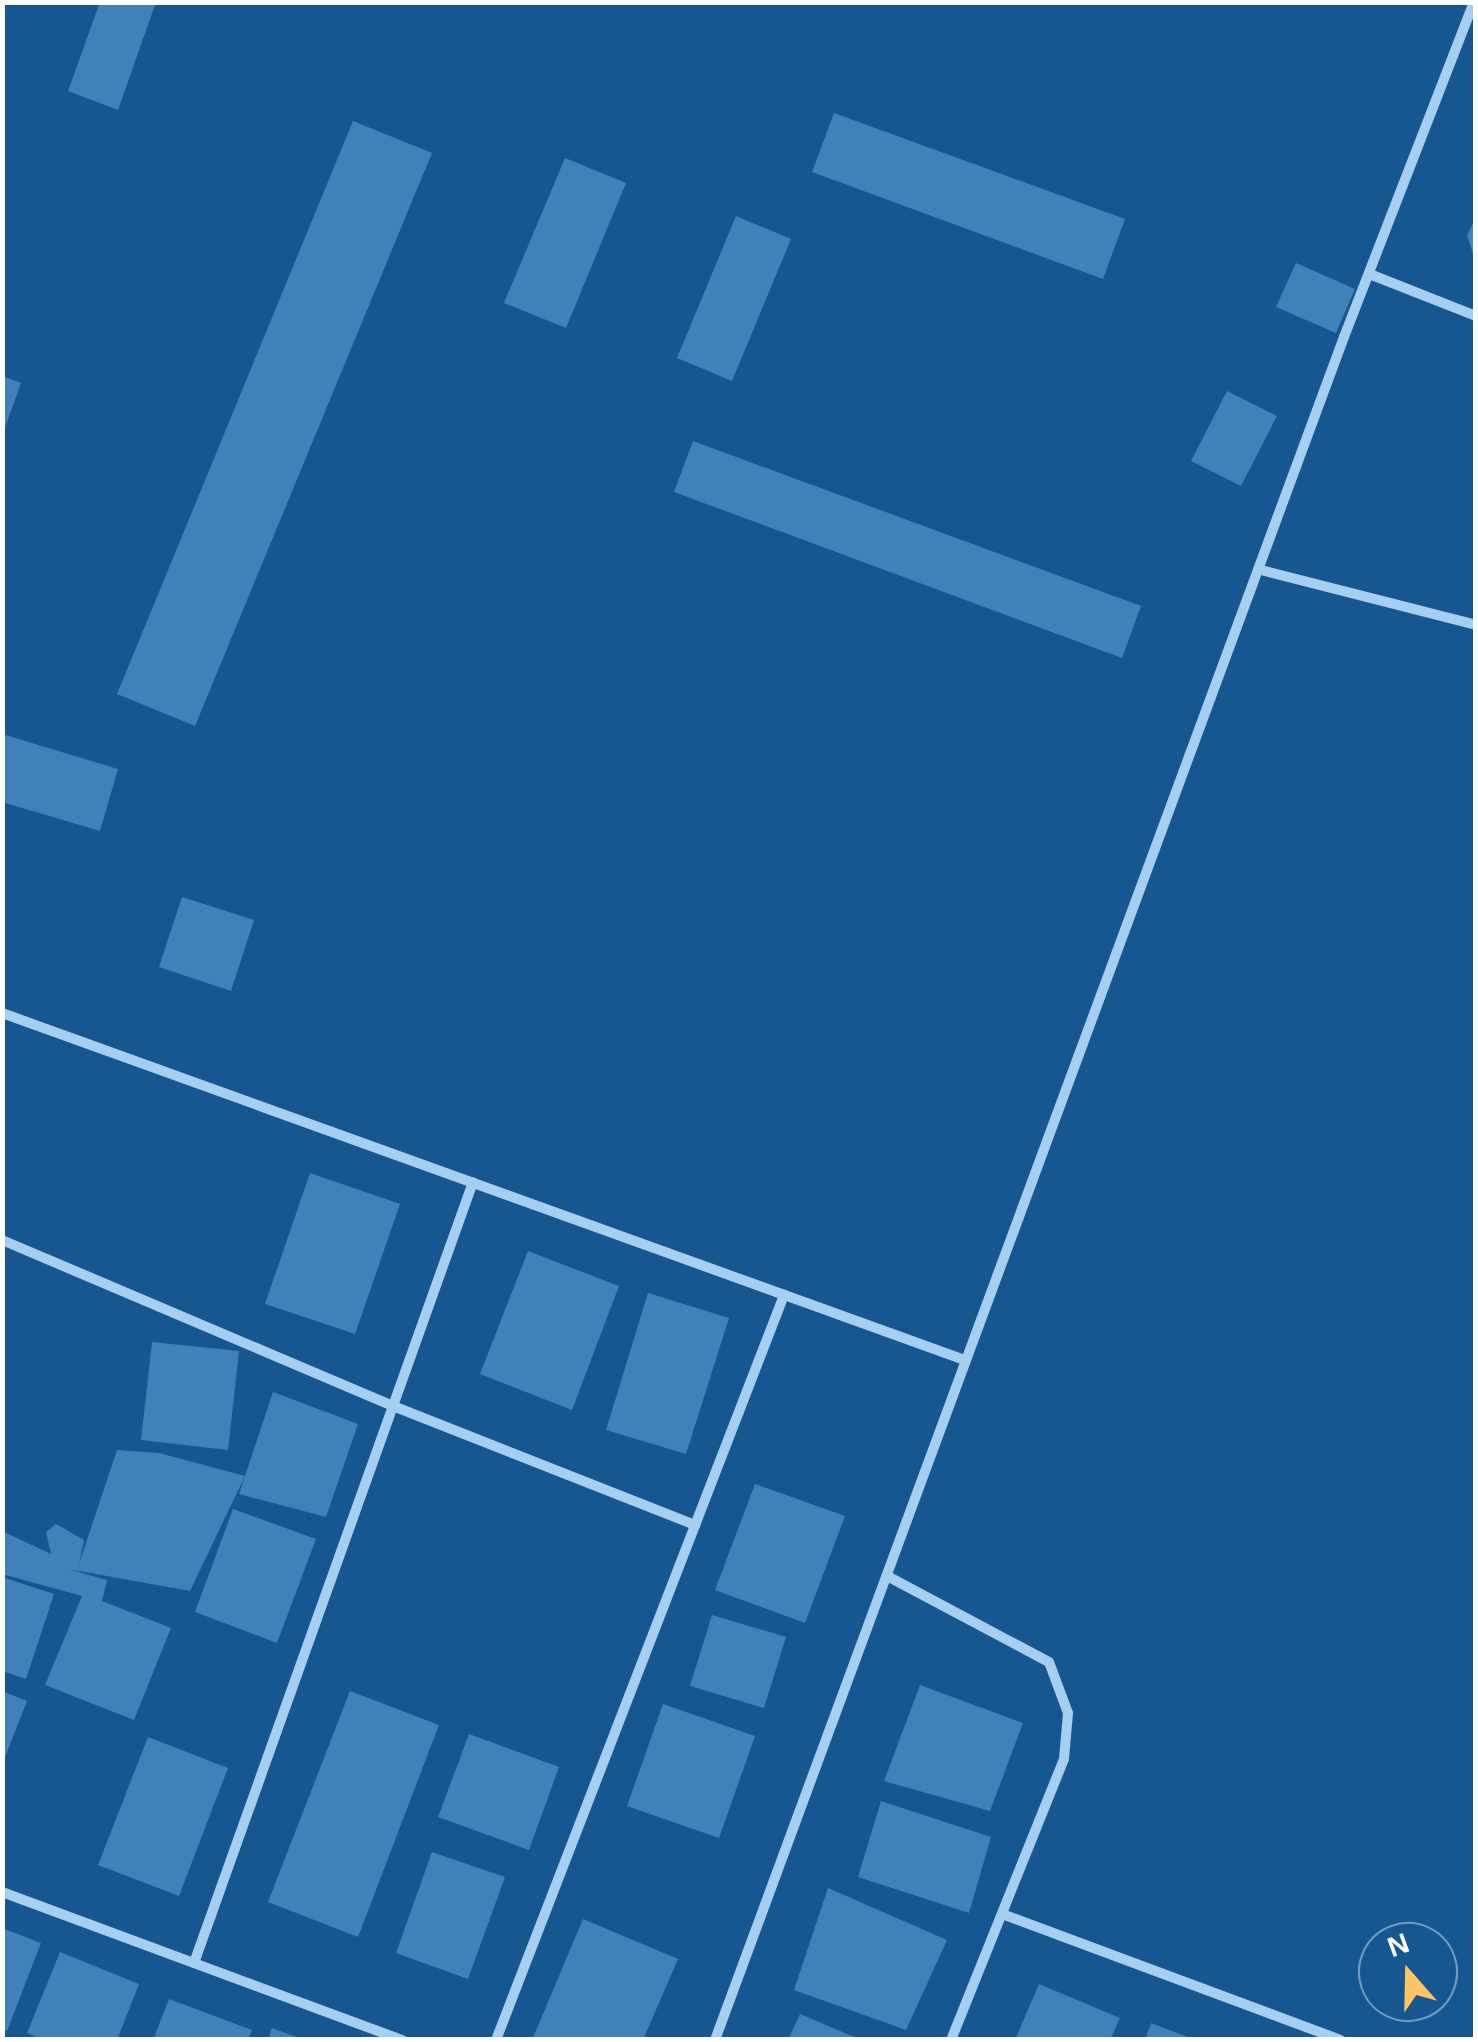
<!DOCTYPE html>
<style>
body{margin:0}
#map{position:relative;width:1478px;height:2042px;overflow:hidden;background:#175791;font-family:Arial,sans-serif}
div>[style]{position:absolute}
[style*='--x']{left:calc(var(--x)*1px);top:calc(var(--y)*1px);width:calc(var(--w)*1px);rotate:calc(var(--a)*1deg)}
.building>*{inset:0;background:#4081b9}
.street>*{height:10px;margin:-5px;padding:0 5px;transform-origin:5px;border-radius:5px;background:#a5cef0}
span{translate:-50% -50%;white-space:nowrap;text-align:center;line-height:1.15;-webkit-text-stroke:10px #175791;paint-order:stroke}
.frame{position:absolute;inset:0;border:5px solid #fff;pointer-events:none}
.north{position:absolute;left:1358px;top:1922px;width:100px;height:100px;box-sizing:border-box;background:#175791;border:2px solid #749abd;border-radius:50%;rotate:340deg;font-size:28px;font-weight:700;line-height:40px;text-align:center;color:#fff}
.north::after{content:'';display:block;margin:auto;width:35px;height:45px;background:#ffc464;clip-path:polygon(50% 0,100% 100%,50% 72%,0 100%)}
</style>
<div id="map">
<div class="building">
<div style="clip-path:polygon(100px 2px,156px 2px,118px 110px,68px 91px)"></div>
<div style="clip-path:polygon(834px 113px,1125px 219px,1103px 279px,812px 172px)"></div>
<div style="clip-path:polygon(353px 121px,432px 153px,195px 726px,117px 694px)"></div>
<div style="clip-path:polygon(565px 158px,626px 183px,566px 328px,504px 303px)"></div>
<div style="clip-path:polygon(736px 216px,791px 239px,732px 381px,677px 358px)"></div>
<div style="clip-path:polygon(1476px 218px,1476px 260px,1475px 260px,1467px 235px)"></div>
<div style="clip-path:polygon(1296px 263px,1355px 289px,1336px 333px,1276px 307px)"></div>
<div style="clip-path:polygon(2px 376px,21px 383px,3px 433px,2px 433px)"></div>
<div style="clip-path:polygon(1227px 391px,1277px 416px,1241px 486px,1191px 461px)"></div>
<div style="clip-path:polygon(693px 441px,1141px 606px,1122px 658px,674px 492px)"></div>
<div style="clip-path:polygon(2px 734px,118px 769px,100px 831px,2px 802px)"></div>
<div style="clip-path:polygon(182px 897px,254px 920px,231px 991px,159px 967px)"></div>
<div style="clip-path:polygon(310px 1173px,400px 1204px,355px 1334px,265px 1304px)"></div>
<div style="clip-path:polygon(528px 1251px,619px 1286px,572px 1410px,480px 1374px)"></div>
<div style="clip-path:polygon(648px 1293px,729px 1318px,686px 1454px,606px 1430px)"></div>
<div style="clip-path:polygon(152px 1342px,239px 1351px,228px 1450px,141px 1440px)"></div>
<div style="clip-path:polygon(273px 1392px,358px 1424px,326px 1517px,239px 1494px)"></div>
<div style="clip-path:polygon(117px 1450px,159px 1453px,245px 1476px,190px 1591px,68px 1569px,107px 1580px,102px 1601px,171px 1628px,134px 1720px,45px 1685px,82px 1596px,2px 1574px,2px 1531px,51px 1554px,46px 1532px,56px 1524px,84px 1540px,79px 1564px)"></div>
<div style="clip-path:polygon(755px 1484px,845px 1516px,805px 1623px,715px 1590px)"></div>
<div style="clip-path:polygon(233px 1509px,316px 1539px,277px 1643px,195px 1612px)"></div>
<div style="clip-path:polygon(2px 1577px,54px 1594px,26px 1679px,2px 1671px)"></div>
<div style="clip-path:polygon(712px 1615px,786px 1637px,764px 1708px,690px 1686px)"></div>
<div style="clip-path:polygon(920px 1685px,1023px 1723px,990px 1811px,884px 1781px)"></div>
<div style="clip-path:polygon(2px 1691px,27px 1701px,3px 1762px,2px 1762px)"></div>
<div style="clip-path:polygon(350px 1691px,439px 1725px,358px 1937px,268px 1902px)"></div>
<div style="clip-path:polygon(663px 1704px,755px 1736px,719px 1838px,627px 1806px)"></div>
<div style="clip-path:polygon(469px 1734px,559px 1767px,529px 1850px,438px 1817px)"></div>
<div style="clip-path:polygon(148px 1737px,228px 1768px,179px 1896px,98px 1865px)"></div>
<div style="clip-path:polygon(881px 1801px,991px 1837px,969px 1913px,858px 1877px)"></div>
<div style="clip-path:polygon(432px 1852px,505px 1877px,468px 1979px,396px 1953px)"></div>
<div style="clip-path:polygon(828px 1888px,947px 1940px,906px 2030px,794px 1990px)"></div>
<div style="clip-path:polygon(583px 1919px,678px 1959px,643px 2040px,532px 2040px)"></div>
<div style="clip-path:polygon(2px 1928px,41px 1943px,7px 2031px,2px 2029px)"></div>
<div style="clip-path:polygon(60px 1952px,139px 1984px,117px 2040px,43px 2040px,27px 2033px)"></div>
<div style="clip-path:polygon(1039px 1984px,1120px 2018px,1110px 2040px,1015px 2040px)"></div>
<div style="clip-path:polygon(169px 1999px,252px 2030px,248px 2040px,153px 2040px)"></div>
<div style="clip-path:polygon(800px 2014px,859px 2039px,859px 2040px,788px 2040px)"></div>
<div style="clip-path:polygon(1151px 2023px,1193px 2039px,1193px 2040px,1145px 2040px)"></div>
<div style="clip-path:polygon(272px 2028px,302px 2039px,302px 2040px,268px 2040px)"></div>
</div>
<div class="street">
<div style="--x:1372;--y:275;--w:112;--a:21.5"></div>
<div style="--x:1261;--y:570;--w:222;--a:14.3"></div>
<div style="--x:2;--y:1013;--w:1024;--a:19.82"></div>
<div style="--x:2;--y:1240;--w:425;--a:23"></div>
<div style="--x:393;--y:1406;--w:325;--a:21.5"></div>
<div style="--x:889;--y:1577;--w:181;--a:28"></div>
<div style="--x:1049;--y:1662;--w:54;--a:69.6"></div>
<div style="--x:1068;--y:1713;--w:46;--a:95"></div>
<div style="--x:1064;--y:1759;--w:303;--a:111.9"></div>
<div style="--x:2;--y:1892;--w:427;--a:20.3"></div>
<div style="--x:1002;--y:1914;--w:361;--a:20.4"></div>
<div style="--x:194;--y:1963;--w:829;--a:-70.34"></div>
<div style="--x:496;--y:2040;--w:799;--a:-68.86"></div>
<div style="--x:715;--y:2040;--w:1815;--a:-69.73"></div>
<div style="--x:1344;--y:337;--w:359;--a:-68.8"></div>
</div>
<div class="frame"></div>
<div class="north">N</div>
</div>
